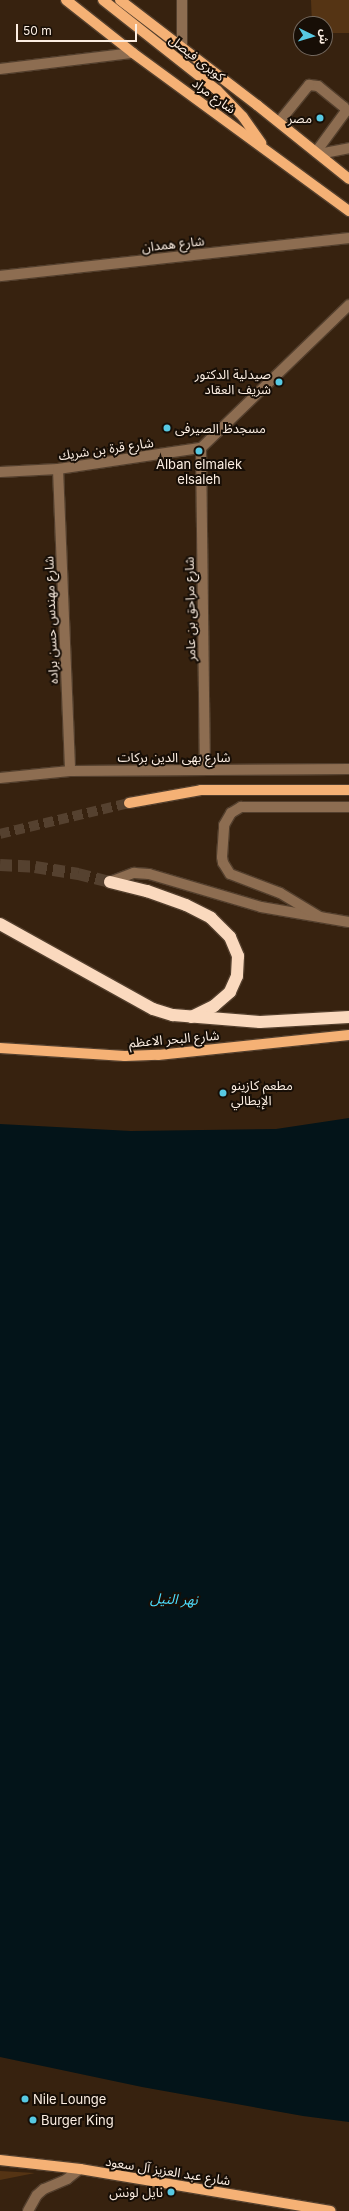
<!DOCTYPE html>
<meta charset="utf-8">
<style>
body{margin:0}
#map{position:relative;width:349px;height:2211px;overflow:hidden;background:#37220f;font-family:Inter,"Noto Sans Arabic",sans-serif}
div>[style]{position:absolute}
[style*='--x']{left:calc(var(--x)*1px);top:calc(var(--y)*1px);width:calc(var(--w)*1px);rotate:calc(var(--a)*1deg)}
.green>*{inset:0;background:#553414}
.water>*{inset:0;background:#031419}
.major-tunnel>*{height:10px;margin-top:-5px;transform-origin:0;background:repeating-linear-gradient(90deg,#55412f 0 10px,transparent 0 15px)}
.highway-tunnel>*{height:12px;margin-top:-6px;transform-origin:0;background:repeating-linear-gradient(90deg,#55412f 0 12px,transparent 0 18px)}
.roads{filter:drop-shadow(1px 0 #533f2d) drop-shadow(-1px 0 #533f2d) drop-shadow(0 1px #533f2d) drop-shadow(0 -1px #533f2d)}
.minor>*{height:10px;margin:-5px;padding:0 5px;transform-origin:5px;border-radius:5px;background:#8d6d51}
.major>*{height:10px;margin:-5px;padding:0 5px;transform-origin:5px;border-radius:5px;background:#f5b175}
.highway>*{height:12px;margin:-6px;padding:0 6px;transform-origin:6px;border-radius:6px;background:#fad9be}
.dots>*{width:11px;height:11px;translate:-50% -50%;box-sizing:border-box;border:2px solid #170e06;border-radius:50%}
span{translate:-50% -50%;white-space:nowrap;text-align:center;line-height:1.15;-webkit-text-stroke:4px #170e06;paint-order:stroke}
.street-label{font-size:13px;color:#fceee2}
.poi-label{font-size:13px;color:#fceee2}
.right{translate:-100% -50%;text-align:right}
.left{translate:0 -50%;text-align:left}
.water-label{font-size:14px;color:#4cddfd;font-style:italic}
.north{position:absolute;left:293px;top:16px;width:40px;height:40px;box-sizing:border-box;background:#170e06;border:1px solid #73685e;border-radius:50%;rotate:95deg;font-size:11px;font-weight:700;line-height:16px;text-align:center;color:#fceee2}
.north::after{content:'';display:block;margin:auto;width:14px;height:18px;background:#57c9e3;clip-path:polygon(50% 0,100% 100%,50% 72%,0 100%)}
.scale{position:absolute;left:16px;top:24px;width:121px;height:18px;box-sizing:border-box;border:2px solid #fceee2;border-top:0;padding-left:5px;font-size:12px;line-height:14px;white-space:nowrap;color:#fceee2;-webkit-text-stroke:3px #170e06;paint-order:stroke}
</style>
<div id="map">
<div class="green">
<div style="clip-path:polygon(311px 0,349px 0,349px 33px,325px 33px,325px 24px,312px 24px)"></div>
<div style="clip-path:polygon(0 2171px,35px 2173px,0 2180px)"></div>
</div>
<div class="water">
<div style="clip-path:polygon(349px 1118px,349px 2122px,303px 2116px,142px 2087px,0 2057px,0 1124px,131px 1131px,276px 1129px)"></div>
</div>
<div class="major-tunnel">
<div style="--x:0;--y:834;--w:133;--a:-13.5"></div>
</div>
<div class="highway-tunnel">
<div style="--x:0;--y:865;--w:35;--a:3"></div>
<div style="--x:35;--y:867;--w:44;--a:9.2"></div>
<div style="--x:78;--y:874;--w:33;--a:14"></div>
</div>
<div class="roads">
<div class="minor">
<div style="--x:182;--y:0;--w:47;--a:90"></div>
<div style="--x:0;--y:69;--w:134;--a:-6.9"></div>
<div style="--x:279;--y:122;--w:48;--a:-51"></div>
<div style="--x:309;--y:85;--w:9;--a:6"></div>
<div style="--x:318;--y:86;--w:33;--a:39"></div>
<div style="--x:344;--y:107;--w:4;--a:63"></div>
<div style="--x:346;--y:111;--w:51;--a:126.2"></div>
<div style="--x:319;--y:154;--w:31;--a:-11"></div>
<div style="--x:0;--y:276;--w:351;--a:-6.2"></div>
<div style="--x:201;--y:448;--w:322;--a:89.3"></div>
<div style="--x:58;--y:469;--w:302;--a:87.7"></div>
<div style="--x:0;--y:472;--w:58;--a:-3"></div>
<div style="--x:58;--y:469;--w:145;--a:-8.4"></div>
<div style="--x:201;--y:448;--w:206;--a:-44"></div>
<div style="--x:0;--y:778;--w:70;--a:-5.7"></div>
<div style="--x:70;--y:771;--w:279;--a:-0.4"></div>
<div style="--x:110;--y:882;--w:26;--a:-21"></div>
<div style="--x:134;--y:873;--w:15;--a:4"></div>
<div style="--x:149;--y:874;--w:117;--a:16.4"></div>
<div style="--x:261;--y:907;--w:89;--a:9.7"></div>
<div style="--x:320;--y:917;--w:47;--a:-149"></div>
<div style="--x:280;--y:893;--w:53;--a:-159.2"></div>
<div style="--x:230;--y:874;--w:13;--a:-122"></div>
<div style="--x:223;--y:863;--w:6;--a:-99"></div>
<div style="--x:222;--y:857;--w:32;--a:-86"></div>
<div style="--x:224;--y:825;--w:14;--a:-60"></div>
<div style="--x:231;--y:813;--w:12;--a:-31"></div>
<div style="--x:241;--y:807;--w:108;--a:0"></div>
<div style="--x:28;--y:2211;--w:18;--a:-61"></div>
<div style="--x:37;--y:2195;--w:9;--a:-41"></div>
<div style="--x:44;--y:2189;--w:25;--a:-23"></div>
<div style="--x:67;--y:2179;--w:16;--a:-38"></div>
</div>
<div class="major">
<div style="--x:66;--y:0;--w:85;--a:38.3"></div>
<div style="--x:133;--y:53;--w:268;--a:36.2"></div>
<div style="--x:103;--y:0;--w:145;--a:38.3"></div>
<div style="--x:217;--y:90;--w:37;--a:46"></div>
<div style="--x:243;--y:117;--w:32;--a:55"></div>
<div style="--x:120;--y:0;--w:173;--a:37.5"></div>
<div style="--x:257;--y:105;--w:118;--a:38.8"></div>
<div style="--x:129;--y:803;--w:73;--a:-10.2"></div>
<div style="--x:201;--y:790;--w:148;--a:0"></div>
<div style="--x:0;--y:1048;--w:125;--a:3.7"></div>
<div style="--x:125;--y:1056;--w:33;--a:-2"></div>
<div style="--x:158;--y:1055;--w:192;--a:-6"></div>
<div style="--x:0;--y:2160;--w:81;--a:6.4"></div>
<div style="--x:80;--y:2169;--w:254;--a:9.5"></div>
</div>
<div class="highway">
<div style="--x:110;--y:882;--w:38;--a:14"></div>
<div style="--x:147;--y:891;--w:41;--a:19.7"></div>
<div style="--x:186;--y:905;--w:28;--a:27"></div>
<div style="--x:211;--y:918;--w:27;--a:45"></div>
<div style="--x:230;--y:937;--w:21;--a:67"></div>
<div style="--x:238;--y:956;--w:20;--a:93"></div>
<div style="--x:237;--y:976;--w:17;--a:114"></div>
<div style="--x:230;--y:992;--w:21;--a:139"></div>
<div style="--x:214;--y:1006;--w:25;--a:154"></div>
<div style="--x:0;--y:924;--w:175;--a:29.1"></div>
<div style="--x:153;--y:1009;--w:21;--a:17"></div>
<div style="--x:173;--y:1015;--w:87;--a:4.6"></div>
<div style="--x:260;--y:1022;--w:89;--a:-3.2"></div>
</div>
</div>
<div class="dots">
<div style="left:320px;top:118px;background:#57c9e3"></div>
<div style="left:279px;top:382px;background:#57c9e3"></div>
<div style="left:167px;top:428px;background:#57c9e3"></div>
<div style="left:199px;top:451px;background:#57c9e3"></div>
<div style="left:223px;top:1093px;background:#57c9e3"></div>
<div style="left:25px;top:2099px;background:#57c9e3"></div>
<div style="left:33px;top:2120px;background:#57c9e3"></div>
<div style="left:171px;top:2192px;background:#57c9e3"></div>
</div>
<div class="street-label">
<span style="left:197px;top:58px;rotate:38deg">كوبرى فيصل</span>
<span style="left:214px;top:96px;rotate:36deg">شارع مراد</span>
<span style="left:173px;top:244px;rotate:-6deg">شارع همدان</span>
<span style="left:106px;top:449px;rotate:-8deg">شارع قرة بن شريك</span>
<span style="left:190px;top:609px;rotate:-91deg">شارع مراحق بن عامر</span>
<span style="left:51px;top:620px;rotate:-92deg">شارع مهندس حسن براده</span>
<span style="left:174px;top:757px">شارع بهى الدين بركات</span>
<span style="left:174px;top:1039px;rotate:-5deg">شارع البحر الاعظم</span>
<span style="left:168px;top:2171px;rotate:9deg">شارع عبد العزيز آل سعود</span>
</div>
<div class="poi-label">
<span class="right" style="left:312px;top:118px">مصر</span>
<span class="right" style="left:271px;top:382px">صيدلية الدكتور<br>شريف العقاد</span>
<span class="left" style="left:175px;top:428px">مسجدظ الصيرفى</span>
<span style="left:199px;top:472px">Alban elmalek<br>elsaleh</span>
<span class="left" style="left:231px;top:1093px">مطعم كازينو<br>الإيطالي</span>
<span class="left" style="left:33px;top:2099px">Nile Lounge</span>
<span class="left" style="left:41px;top:2120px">Burger King</span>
<span class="right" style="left:163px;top:2192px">نايل لونش</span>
</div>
<div class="water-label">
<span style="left:174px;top:1599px;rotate:2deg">نهر النيل</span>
</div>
<div class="north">ش</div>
<div class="scale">50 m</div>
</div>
